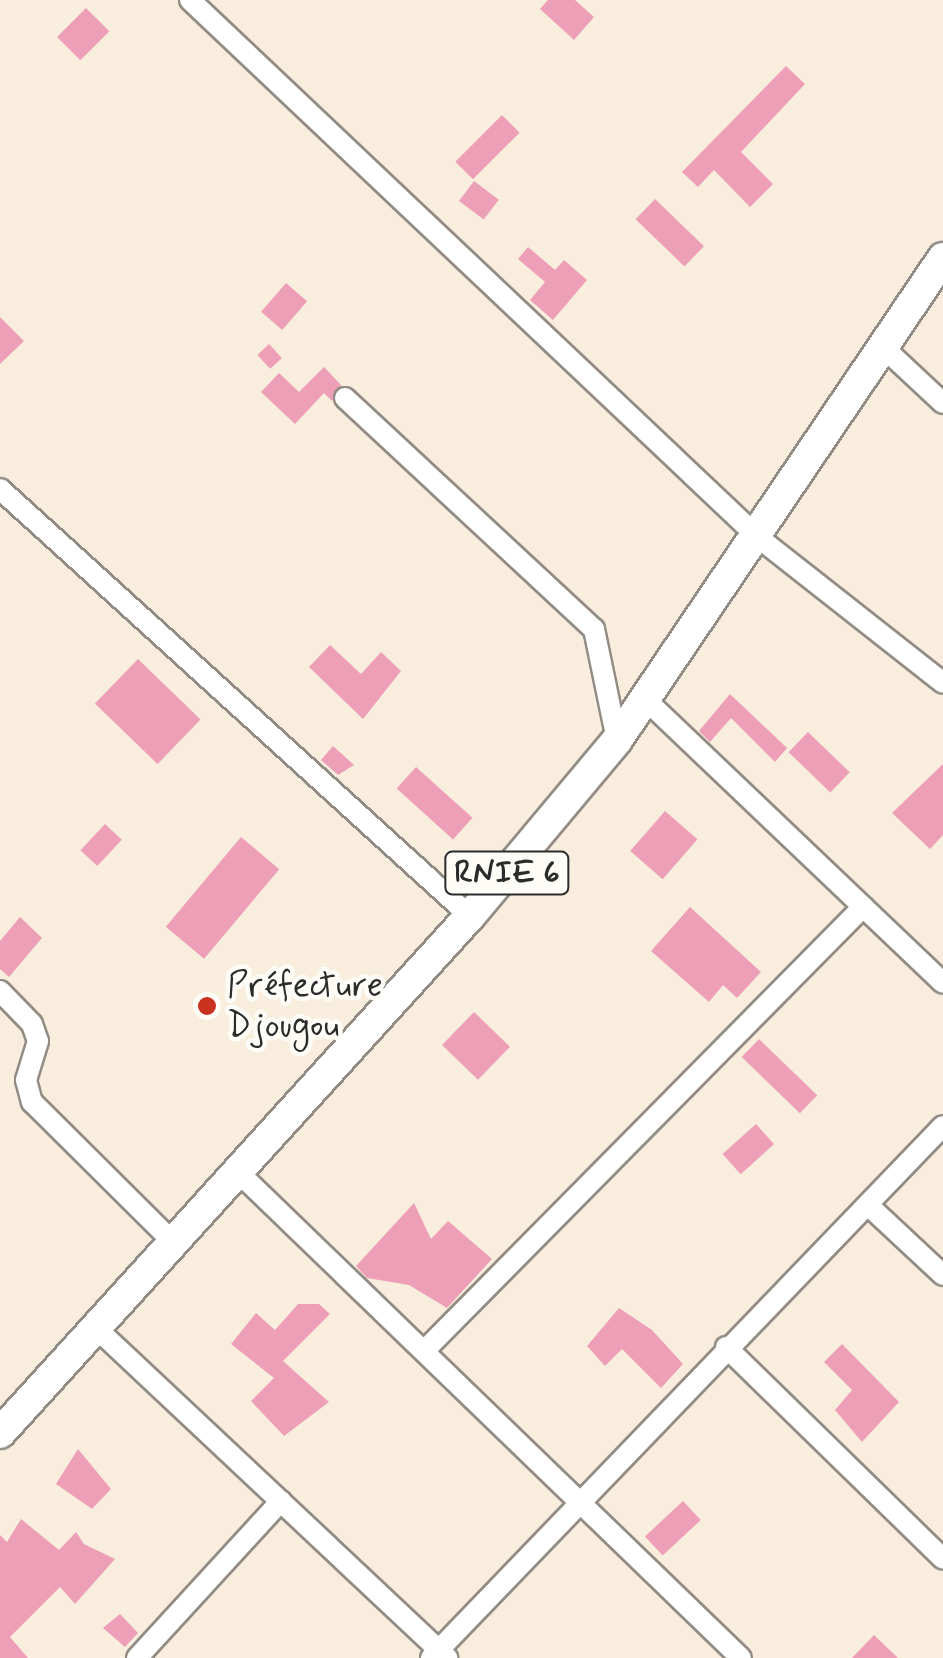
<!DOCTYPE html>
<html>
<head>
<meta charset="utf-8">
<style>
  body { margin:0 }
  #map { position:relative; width:943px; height:1658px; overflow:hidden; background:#f9eede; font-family:Mynerve,sans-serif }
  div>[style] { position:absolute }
  .building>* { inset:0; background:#ed9fb7; transform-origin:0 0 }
  .roads { filter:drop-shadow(2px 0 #928c84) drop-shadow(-2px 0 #928c84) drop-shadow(0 2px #928c84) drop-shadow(0 -2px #928c84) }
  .street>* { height:20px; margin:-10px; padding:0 10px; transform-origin:10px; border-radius:10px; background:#fff }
  .primary>* { height:30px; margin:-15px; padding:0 15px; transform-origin:15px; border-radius:15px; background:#fff }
  .dots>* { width:28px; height:28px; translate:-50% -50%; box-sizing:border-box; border:5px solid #fdfcf7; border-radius:50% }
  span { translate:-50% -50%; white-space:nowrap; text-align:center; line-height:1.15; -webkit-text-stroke:9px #fdfcf7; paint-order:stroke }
  .shield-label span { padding:2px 8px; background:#fdfcf7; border:2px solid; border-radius:8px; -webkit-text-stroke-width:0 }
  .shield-label { font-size:32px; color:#2b2b2b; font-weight:700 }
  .poi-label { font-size:35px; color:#2b2b2b }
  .left { translate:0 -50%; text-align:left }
</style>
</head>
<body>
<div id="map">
  <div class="building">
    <div style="clip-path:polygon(548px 0,575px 0,594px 17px,574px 40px,540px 9px)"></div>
    <div style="left:86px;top:8px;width:33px;height:41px;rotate:45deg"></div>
    <div style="clip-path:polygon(786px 66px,805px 84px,741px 152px,773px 184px,750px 207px,714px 170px,698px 187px,682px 172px)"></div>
    <div style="left:502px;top:115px;width:25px;height:66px;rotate:45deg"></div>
    <div style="left:474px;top:181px;width:31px;height:25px;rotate:37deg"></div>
    <div style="left:655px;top:199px;width:68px;height:28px;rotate:44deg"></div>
    <div style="clip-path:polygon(528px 247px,555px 270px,564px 260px,587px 280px,553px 320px,530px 300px,545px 282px,518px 259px)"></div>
    <div style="left:286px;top:283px;width:28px;height:38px;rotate:41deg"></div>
    <div style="clip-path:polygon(0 317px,24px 341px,0 364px)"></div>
    <div style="left:269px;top:344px;width:19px;height:16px;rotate:47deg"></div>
    <div style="clip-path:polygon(324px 367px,341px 385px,332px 401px,324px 393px,295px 424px,261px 392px,279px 373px,299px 392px)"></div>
    <div style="clip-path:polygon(330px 645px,361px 674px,381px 652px,401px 671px,363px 719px,309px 667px)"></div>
    <div style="left:138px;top:659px;width:87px;height:62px;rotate:44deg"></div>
    <div style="clip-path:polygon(730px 694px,787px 748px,775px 762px,731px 718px,710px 742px,699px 731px)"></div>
    <div style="left:808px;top:732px;width:58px;height:28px;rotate:44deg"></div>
    <div style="clip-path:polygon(333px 746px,354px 765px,338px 775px,321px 760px)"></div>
    <div style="clip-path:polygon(943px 764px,943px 835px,930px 849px,892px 813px)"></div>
    <div style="left:416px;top:767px;width:76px;height:29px;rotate:42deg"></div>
    <div style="left:665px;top:811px;width:43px;height:53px;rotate:41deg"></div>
    <div style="left:105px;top:824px;width:23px;height:36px;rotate:43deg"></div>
    <div style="left:241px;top:837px;width:50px;height:117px;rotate:40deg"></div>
    <div style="clip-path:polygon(690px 907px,761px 972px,737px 998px,723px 985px,709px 1002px,651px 951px)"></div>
    <div style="clip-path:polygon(20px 917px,42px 938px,9px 977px,0 969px,0 941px)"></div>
    <div style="left:474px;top:1012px;width:50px;height:46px;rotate:44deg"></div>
    <div style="left:759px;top:1039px;width:81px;height:25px;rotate:44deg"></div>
    <div style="left:756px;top:1124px;width:27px;height:45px;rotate:48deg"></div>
    <div style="clip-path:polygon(414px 1203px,431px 1239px,448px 1221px,492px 1259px,447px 1308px,409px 1285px,367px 1278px,356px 1266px)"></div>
    <div style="clip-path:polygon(298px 1304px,319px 1304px,330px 1314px,283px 1361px,329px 1402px,284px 1436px,251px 1401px,274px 1378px,231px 1344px,256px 1313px,275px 1330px)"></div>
    <div style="clip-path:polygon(619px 1308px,652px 1330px,683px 1364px,661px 1388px,622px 1349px,605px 1366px,587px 1346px)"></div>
    <div style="clip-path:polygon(842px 1344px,899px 1402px,862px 1442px,835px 1410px,852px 1390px,824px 1362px)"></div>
    <div style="clip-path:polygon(78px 1449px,111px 1489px,92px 1509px,56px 1484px)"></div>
    <div style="left:683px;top:1501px;width:26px;height:52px;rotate:47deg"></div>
    <div style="clip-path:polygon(21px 1519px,59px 1550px,76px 1532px,84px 1544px,115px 1559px,75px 1604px,60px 1587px,10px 1637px,28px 1658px,0 1658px,0 1535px,7px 1542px)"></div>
    <div style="clip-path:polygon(120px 1614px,138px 1633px,125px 1647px,103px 1628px)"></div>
    <div style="clip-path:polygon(874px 1635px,898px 1658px,852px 1658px)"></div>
  </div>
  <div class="roads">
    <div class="street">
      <div style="left:190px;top:0;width:783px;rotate:43.4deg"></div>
      <div style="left:759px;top:538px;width:234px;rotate:38.2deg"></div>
      <div style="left:885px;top:349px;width:79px;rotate:43deg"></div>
      <div style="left:345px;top:398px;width:340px;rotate:42.9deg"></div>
      <div style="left:594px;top:629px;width:113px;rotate:78.3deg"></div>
      <div style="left:0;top:489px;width:635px;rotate:42.26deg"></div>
      <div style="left:648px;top:702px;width:407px;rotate:43.6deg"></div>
      <div style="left:0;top:991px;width:46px;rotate:45.9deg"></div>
      <div style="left:32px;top:1024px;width:18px;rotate:71deg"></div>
      <div style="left:38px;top:1041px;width:41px;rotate:107.1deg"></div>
      <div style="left:26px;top:1080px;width:23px;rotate:75deg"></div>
      <div style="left:32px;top:1102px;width:200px;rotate:44.8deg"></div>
      <div style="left:238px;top:1172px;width:699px;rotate:44.02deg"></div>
      <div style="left:869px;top:1206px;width:101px;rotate:43deg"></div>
      <div style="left:96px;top:1328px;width:482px;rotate:43.2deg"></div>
      <div style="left:726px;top:1347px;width:303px;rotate:44.3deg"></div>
      <div style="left:426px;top:1349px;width:622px;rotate:-45.33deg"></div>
      <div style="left:137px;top:1658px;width:213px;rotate:-47.5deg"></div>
      <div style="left:431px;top:1658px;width:738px;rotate:-46.1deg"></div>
    </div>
    <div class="primary">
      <div style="left:0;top:1433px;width:699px;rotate:-47.73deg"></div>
      <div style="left:470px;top:916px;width:229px;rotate:-50.1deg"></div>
      <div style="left:617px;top:740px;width:582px;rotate:-55.93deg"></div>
    </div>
  </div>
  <div class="dots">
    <div style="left:207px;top:1006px;background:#c8321e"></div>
  </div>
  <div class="shield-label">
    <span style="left:507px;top:873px">RNIE 6</span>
  </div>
  <div class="poi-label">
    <span class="left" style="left:227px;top:1006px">Préfecture<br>Djougou</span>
  </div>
</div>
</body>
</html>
